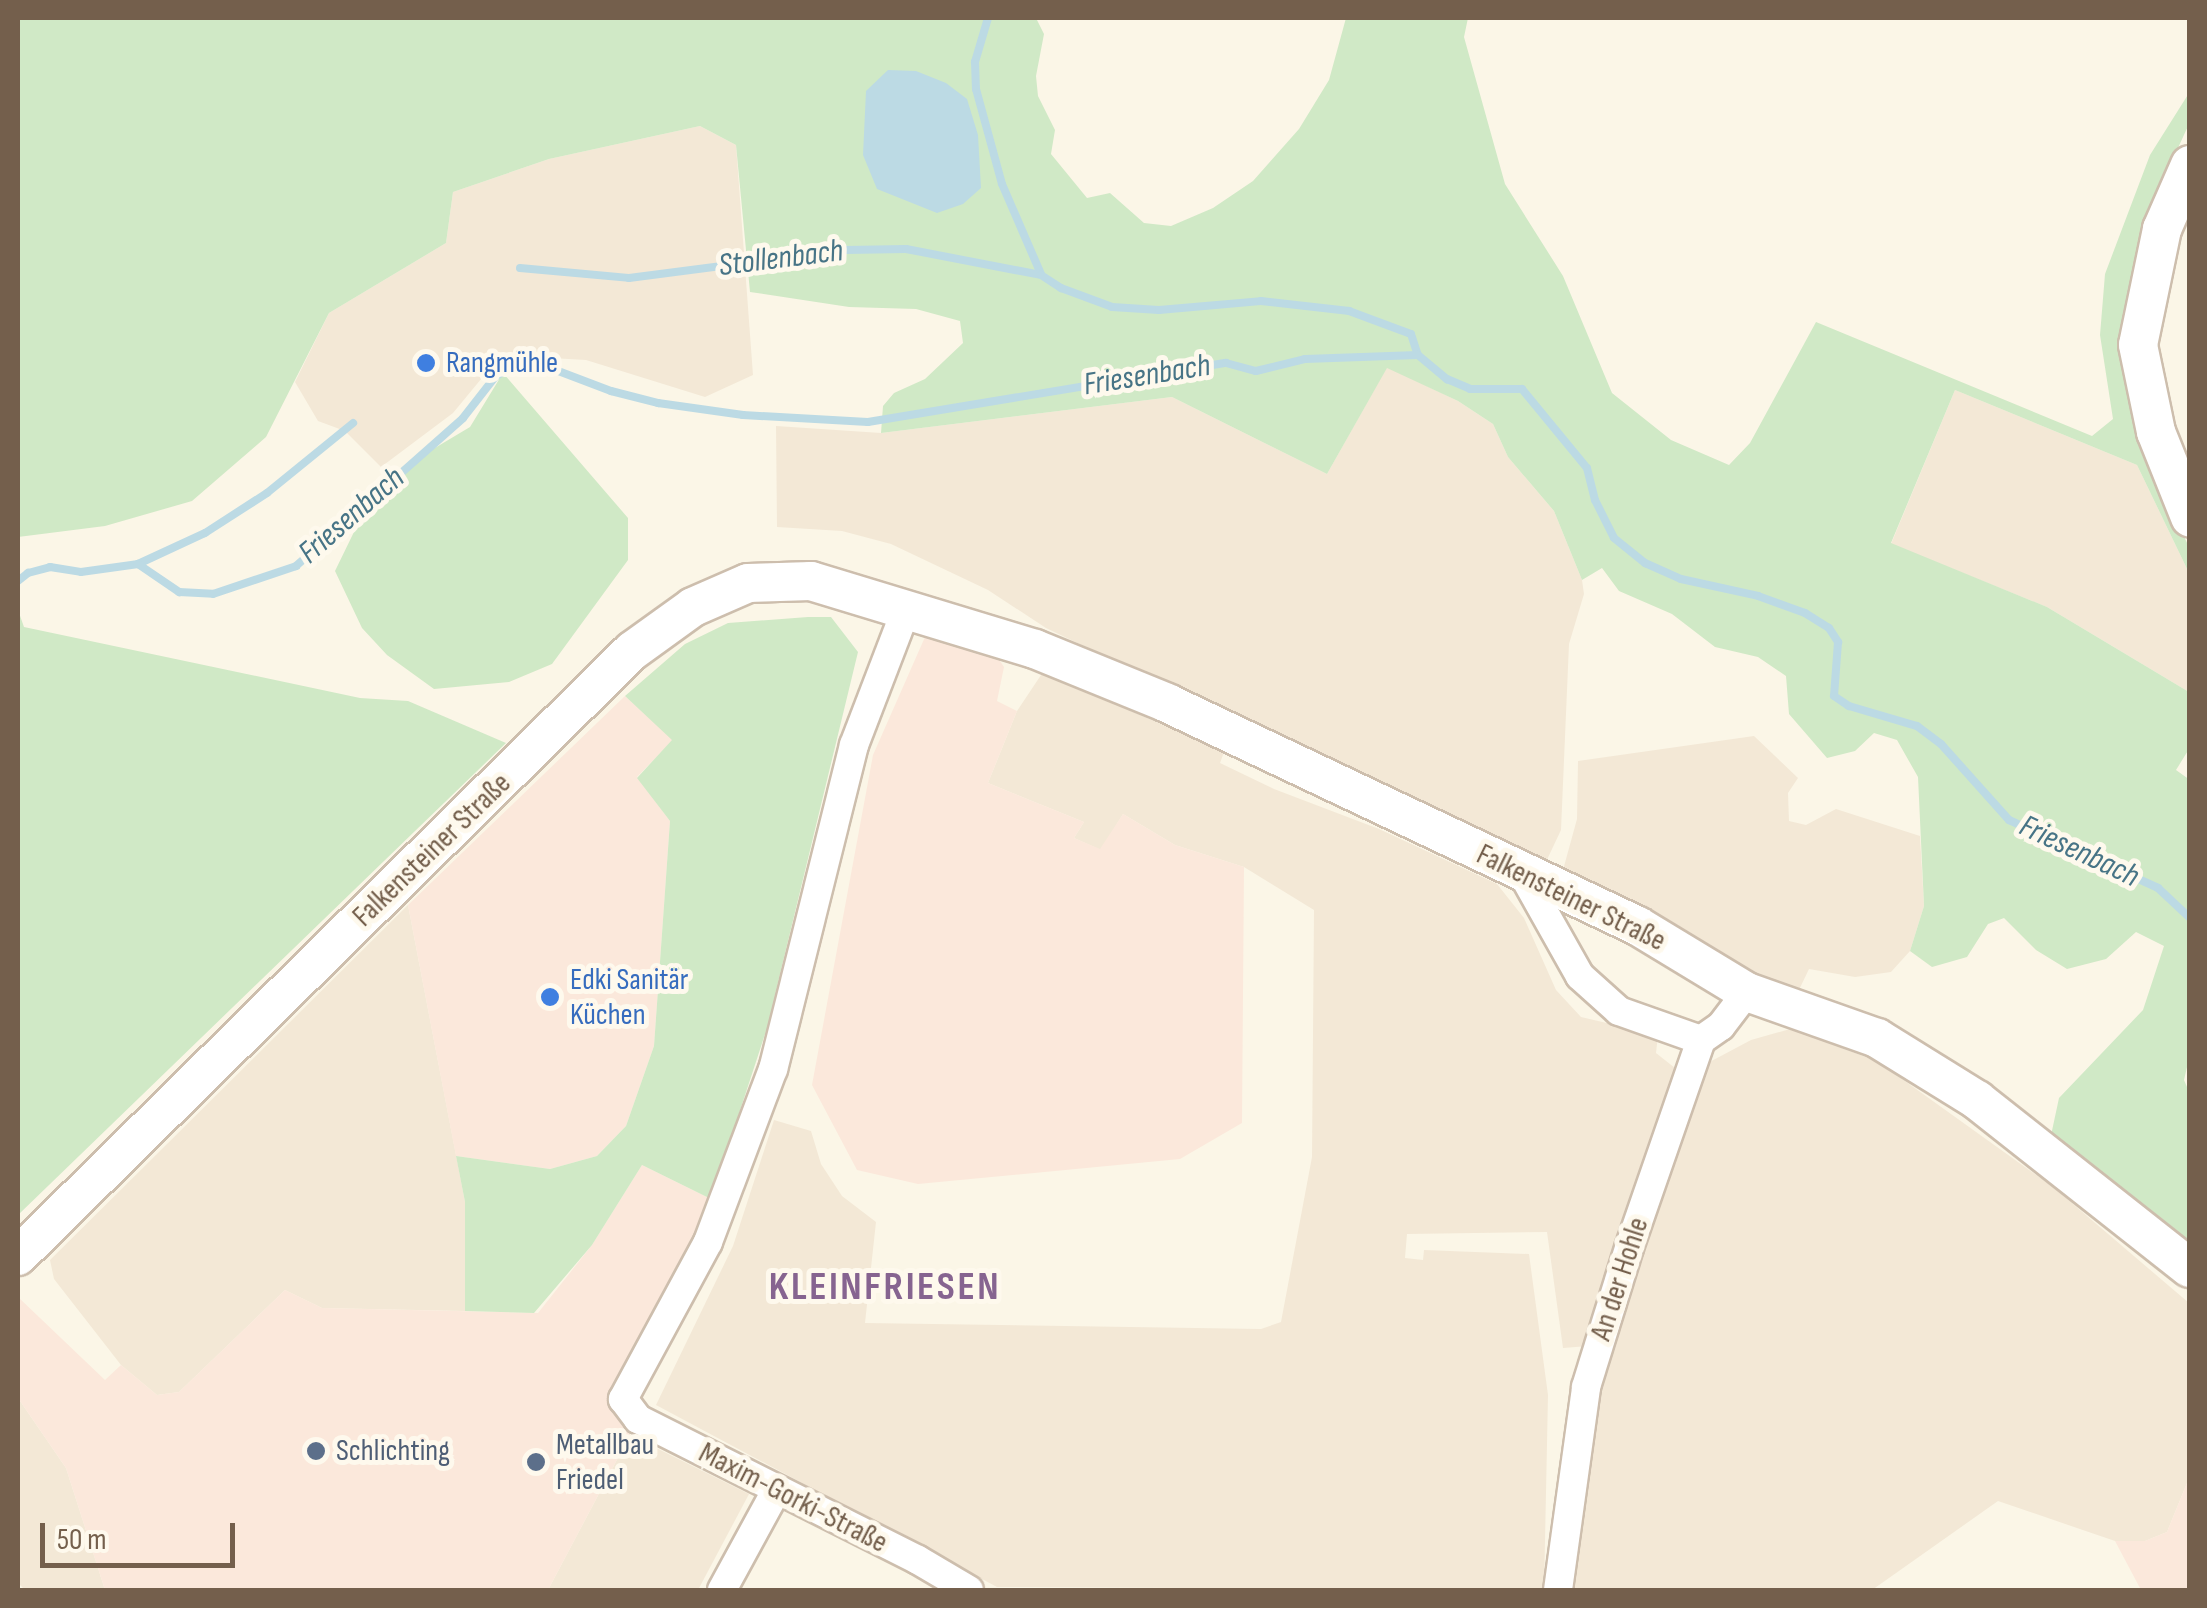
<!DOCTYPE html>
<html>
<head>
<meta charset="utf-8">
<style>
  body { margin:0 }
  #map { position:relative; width:2207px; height:1608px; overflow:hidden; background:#fbf6e7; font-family:"Sofia Sans Condensed",sans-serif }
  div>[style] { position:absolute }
  .residential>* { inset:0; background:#f3e8d6 }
  .commercial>* { inset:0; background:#fbe8db }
  .green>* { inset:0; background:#d0e9c6 }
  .water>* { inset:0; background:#bcdae4 }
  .stream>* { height:8px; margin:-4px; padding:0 4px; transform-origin:4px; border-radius:4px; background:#bcdae4 }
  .roads { filter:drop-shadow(2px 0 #cdbead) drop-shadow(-2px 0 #cdbead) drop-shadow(0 2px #cdbead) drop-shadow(0 -2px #cdbead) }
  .street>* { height:28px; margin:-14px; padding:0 14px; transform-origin:14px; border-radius:14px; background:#fff }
  .secondary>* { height:38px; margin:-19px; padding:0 19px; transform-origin:19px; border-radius:19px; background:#fff }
  .dots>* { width:28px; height:28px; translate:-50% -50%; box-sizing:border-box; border:5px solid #fef9ed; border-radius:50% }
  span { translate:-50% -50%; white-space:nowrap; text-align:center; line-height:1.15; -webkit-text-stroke:10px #fef9ed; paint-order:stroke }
  .shop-label { font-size:30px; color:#366cbe }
  .left { translate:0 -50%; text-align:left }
  .street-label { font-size:30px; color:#745f4c }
  .service-label { font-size:30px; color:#4e5e75 }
  .water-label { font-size:32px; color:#477486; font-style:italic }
  .district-label { font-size:40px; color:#866490; font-weight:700; letter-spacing:2.5px }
  .frame { position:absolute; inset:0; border:20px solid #745f4c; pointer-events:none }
  .scale { position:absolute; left:40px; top:1523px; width:195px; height:45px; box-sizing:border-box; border:5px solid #745f4c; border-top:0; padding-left:12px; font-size:30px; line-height:35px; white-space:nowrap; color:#745f4c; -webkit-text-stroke:8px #fef9ed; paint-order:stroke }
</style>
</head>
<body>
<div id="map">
  <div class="residential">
    <div style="clip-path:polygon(700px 126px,736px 145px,753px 375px,705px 397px,586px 360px,516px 356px,491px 367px,453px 413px,381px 467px,345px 431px,318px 421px,295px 382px,329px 313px,446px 243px,453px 192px,549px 159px)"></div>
    <div style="clip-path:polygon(1387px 367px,1458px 401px,1493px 424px,1508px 457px,1554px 511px,1582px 580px,1584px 594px,1569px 644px,1561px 830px,1544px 866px,1046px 628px,988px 590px,891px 544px,842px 531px,777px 527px,776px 426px,881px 433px,1172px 397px,1327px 474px)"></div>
    <div style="clip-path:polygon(1955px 390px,2137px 465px,2189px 573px,2189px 692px,2047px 607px,1891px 544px)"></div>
    <div style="clip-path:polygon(1043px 672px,1224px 752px,1220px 763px,1274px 789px,1379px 829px,1497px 884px,1524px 918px,1556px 990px,1581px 1017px,1658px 1035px,1656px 1053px,1680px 1072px,1588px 1346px,1563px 1348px,1547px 1232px,1407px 1234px,1405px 1258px,1423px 1260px,1424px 1250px,1529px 1254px,1548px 1395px,1544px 1590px,997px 1587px,656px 1405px,733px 1246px,774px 1120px,811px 1131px,821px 1164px,842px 1196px,876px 1222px,865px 1323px,1261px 1329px,1281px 1322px,1312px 1157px,1314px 910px,1244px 867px,1175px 845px,1123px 814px,1101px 850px,1074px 838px,1084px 822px,988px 783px,1017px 711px)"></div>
    <div style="clip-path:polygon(1754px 736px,1798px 778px,1788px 793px,1789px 821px,1806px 825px,1836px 809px,1920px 836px,1924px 906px,1910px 951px,1891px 972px,1855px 977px,1809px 969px,1797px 994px,1764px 985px,1563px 870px,1577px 819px,1578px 761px)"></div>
    <div style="clip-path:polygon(408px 905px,465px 1202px,465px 1311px,322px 1308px,285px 1290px,179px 1392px,157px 1395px,121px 1365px,54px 1279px,50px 1260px)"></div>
    <div style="clip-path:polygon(1790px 1029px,1877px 1061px,2053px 1187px,2189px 1303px,2189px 1478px,2167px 1532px,2145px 1541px,2115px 1541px,1998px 1501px,1872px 1590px,1567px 1590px,1573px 1513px,1609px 1346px,1704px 1065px,1751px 1040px)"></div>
    <div style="clip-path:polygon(18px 1398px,66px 1468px,105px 1590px,25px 1590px,18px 1583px)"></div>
    <div style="clip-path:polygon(630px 1435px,749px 1494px,698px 1590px,548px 1590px)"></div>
  </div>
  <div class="commercial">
    <div style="clip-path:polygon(925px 637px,996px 655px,1004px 667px,997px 701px,1017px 711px,988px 783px,1084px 822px,1074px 838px,1100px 849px,1123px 814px,1175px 845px,1244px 867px,1242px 1123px,1180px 1159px,918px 1184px,857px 1170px,812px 1085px,873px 755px)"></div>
    <div style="clip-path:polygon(625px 696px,673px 740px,637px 777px,670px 821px,654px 1046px,626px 1126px,597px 1156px,550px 1169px,456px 1156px,408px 905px)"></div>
    <div style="clip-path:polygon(642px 1165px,711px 1199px,698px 1239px,612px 1403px,630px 1435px,548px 1590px,105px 1590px,66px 1468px,18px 1398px,18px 1297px,105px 1380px,121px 1365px,157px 1395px,179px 1392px,285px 1290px,322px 1308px,538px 1313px,592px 1245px)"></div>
    <div style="clip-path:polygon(2189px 1478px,2189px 1590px,2141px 1590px,2115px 1541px,2145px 1541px,2167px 1532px)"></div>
  </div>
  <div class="green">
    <div style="clip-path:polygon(18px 18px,1036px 18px,1044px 34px,1036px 76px,1038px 96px,1055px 130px,1051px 154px,1087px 198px,1110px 193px,1144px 223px,1171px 226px,1213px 208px,1253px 181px,1299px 129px,1329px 80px,1346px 18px,1468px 18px,1464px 37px,1505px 184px,1563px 276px,1612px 393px,1671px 440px,1729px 465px,1750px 443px,1816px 322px,2092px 436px,2113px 419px,2100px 335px,2105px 274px,2150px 155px,2189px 93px,2189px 124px,2142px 226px,2127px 305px,2126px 380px,2143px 451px,2189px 547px,2189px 573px,2137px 465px,1955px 390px,1891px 543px,2047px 607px,2189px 692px,2189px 749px,2176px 770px,2190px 780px,2190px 1054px,2184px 1080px,2190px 1094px,2189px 1241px,2176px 1246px,2050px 1140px,2059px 1098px,2143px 1010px,2164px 946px,2136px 932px,2106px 959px,2067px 969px,2036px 950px,2004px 918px,1988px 924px,1967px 957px,1932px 967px,1910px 951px,1924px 906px,1918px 777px,1897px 740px,1874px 733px,1855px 751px,1827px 758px,1789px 714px,1786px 676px,1758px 657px,1715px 647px,1672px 614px,1619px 591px,1602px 568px,1582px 580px,1554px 511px,1508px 457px,1493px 424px,1458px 401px,1387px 368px,1327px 474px,1172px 397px,881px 433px,883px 406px,894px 393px,925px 379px,963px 343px,960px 321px,916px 309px,849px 307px,750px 292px,736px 145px,700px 126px,549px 159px,453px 192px,446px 243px,329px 313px,266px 437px,192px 501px,105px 526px,18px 537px)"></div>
    <div style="clip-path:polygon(503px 373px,628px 518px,628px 560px,552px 664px,509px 682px,434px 689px,387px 655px,362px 628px,335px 571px,371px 497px,413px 461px,470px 427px)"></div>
    <div style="clip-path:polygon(18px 610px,24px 627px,360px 698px,408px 701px,506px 743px,18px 1215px)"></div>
    <div style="clip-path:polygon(808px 617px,831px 617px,858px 652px,767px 1028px,711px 1199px,642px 1165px,592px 1245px,534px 1313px,465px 1311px,465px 1202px,456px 1156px,550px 1169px,597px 1156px,626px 1126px,654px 1046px,670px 821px,637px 778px,672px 740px,625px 696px,685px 644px,728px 623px)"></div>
  </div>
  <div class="water">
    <div style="clip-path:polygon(888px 70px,916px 71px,946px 83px,967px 99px,978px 135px,981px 188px,963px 204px,937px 213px,877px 189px,863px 155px,866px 91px)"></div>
  </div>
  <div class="stream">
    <div style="left:988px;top:18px;width:46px;rotate:106.5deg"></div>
    <div style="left:975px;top:62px;width:27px;rotate:88deg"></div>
    <div style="left:976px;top:89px;width:98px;rotate:74.7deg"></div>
    <div style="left:1002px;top:184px;width:98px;rotate:66.6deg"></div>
    <div style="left:520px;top:268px;width:109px;rotate:5.2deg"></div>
    <div style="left:629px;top:278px;width:219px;rotate:-7.4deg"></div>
    <div style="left:846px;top:250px;width:60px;rotate:-1deg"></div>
    <div style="left:906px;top:249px;width:137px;rotate:10.9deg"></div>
    <div style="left:1041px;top:275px;width:24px;rotate:33deg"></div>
    <div style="left:1061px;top:288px;width:54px;rotate:20.4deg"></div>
    <div style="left:1112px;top:307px;width:47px;rotate:3.7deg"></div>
    <div style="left:1159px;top:310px;width:102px;rotate:-5deg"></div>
    <div style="left:1261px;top:301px;width:89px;rotate:6.5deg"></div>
    <div style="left:1349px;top:311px;width:66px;rotate:20.4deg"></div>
    <div style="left:1411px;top:334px;width:22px;rotate:72deg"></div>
    <div style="left:138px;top:564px;width:74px;rotate:-24.8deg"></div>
    <div style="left:205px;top:533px;width:74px;rotate:-32.8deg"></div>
    <div style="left:267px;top:493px;width:111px;rotate:-39.1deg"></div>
    <div style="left:18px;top:581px;width:13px;rotate:-39deg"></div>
    <div style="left:28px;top:573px;width:23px;rotate:-15deg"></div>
    <div style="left:50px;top:567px;width:31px;rotate:9deg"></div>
    <div style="left:81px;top:572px;width:58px;rotate:-8deg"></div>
    <div style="left:138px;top:564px;width:50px;rotate:34.3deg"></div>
    <div style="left:179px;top:592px;width:34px;rotate:3deg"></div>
    <div style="left:213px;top:594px;width:88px;rotate:-18.6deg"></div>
    <div style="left:296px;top:566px;width:223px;rotate:-41.5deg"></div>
    <div style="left:463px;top:418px;width:52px;rotate:-52deg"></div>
    <div style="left:495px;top:377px;width:35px;rotate:-33deg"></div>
    <div style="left:524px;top:358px;width:93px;rotate:20.8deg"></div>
    <div style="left:611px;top:391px;width:49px;rotate:14.3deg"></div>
    <div style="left:658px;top:403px;width:86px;rotate:8deg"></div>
    <div style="left:743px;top:415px;width:125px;rotate:3.2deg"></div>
    <div style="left:868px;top:422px;width:363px;rotate:-9.4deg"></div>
    <div style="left:1226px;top:363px;width:31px;rotate:15deg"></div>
    <div style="left:1256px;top:371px;width:50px;rotate:-13.8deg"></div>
    <div style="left:1305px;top:359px;width:113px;rotate:-2deg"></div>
    <div style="left:1418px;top:355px;width:38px;rotate:40deg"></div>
    <div style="left:1447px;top:379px;width:25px;rotate:23deg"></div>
    <div style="left:1470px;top:389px;width:52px"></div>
    <div style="left:1522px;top:389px;width:102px;rotate:50.6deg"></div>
    <div style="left:1587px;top:468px;width:33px;rotate:76deg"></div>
    <div style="left:1595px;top:500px;width:42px;rotate:63.4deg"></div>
    <div style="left:1614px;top:538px;width:40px;rotate:39deg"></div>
    <div style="left:1645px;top:563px;width:39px;rotate:24deg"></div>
    <div style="left:1681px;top:579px;width:79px;rotate:12.4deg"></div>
    <div style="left:1758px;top:596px;width:50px;rotate:19.9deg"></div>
    <div style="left:1805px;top:613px;width:28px;rotate:32deg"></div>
    <div style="left:1829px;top:628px;width:17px;rotate:57deg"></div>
    <div style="left:1838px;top:642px;width:54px;rotate:94.2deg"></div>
    <div style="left:1834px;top:696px;width:18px;rotate:34deg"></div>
    <div style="left:1849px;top:706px;width:71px;rotate:16.4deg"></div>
    <div style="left:1917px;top:726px;width:30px;rotate:37deg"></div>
    <div style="left:1941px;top:744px;width:102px;rotate:48.2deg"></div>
    <div style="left:2009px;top:820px;width:164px;rotate:24.5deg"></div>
    <div style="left:2158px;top:888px;width:44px;rotate:43.2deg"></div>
  </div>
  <div class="roads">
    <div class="street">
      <div style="left:907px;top:607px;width:148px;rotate:111deg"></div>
      <div style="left:854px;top:745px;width:334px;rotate:104deg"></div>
      <div style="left:773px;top:1069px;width:185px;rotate:110.6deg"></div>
      <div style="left:708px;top:1242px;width:179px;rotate:118.4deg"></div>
      <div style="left:623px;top:1399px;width:25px;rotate:53deg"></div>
      <div style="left:638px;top:1419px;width:313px;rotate:26.7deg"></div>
      <div style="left:918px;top:1560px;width:59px;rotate:30.5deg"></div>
      <div style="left:1522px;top:873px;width:118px;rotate:60.6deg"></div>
      <div style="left:1580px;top:976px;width:52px;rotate:41.9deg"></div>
      <div style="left:1619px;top:1011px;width:87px;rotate:19.5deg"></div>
      <div style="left:722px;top:1590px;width:113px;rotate:-61.4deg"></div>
      <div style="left:1558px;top:1590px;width:205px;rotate:-82.1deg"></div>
      <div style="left:1586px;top:1387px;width:145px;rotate:-72.8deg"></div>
      <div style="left:1629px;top:1248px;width:220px;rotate:-70.9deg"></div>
      <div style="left:1701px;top:1040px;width:24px;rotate:-35deg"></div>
      <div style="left:1721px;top:1026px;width:43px;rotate:-52.6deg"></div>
    </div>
    <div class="secondary">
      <div style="left:2190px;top:165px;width:70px;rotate:113.6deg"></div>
      <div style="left:2162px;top:229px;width:118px;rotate:101.7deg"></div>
      <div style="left:2138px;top:345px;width:89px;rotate:78.3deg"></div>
      <div style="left:2156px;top:432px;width:92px;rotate:68.2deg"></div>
      <div style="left:18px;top:1256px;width:862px;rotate:-44.58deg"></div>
      <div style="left:632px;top:651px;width:75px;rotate:-35.8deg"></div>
      <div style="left:693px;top:607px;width:60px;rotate:-23.6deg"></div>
      <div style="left:748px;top:583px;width:63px;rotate:-1.8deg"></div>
      <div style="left:811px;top:581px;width:234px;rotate:16.9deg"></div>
      <div style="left:1035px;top:649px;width:143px;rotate:22.2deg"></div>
      <div style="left:1167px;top:703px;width:521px;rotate:25.34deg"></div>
      <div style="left:1638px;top:926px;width:127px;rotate:31.2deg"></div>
      <div style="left:1747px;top:992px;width:138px;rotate:19.5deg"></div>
      <div style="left:1877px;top:1038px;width:118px;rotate:31.8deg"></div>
      <div style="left:1977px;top:1100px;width:271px;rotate:38.3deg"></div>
    </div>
  </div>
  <div class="dots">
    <div style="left:426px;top:363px;background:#3f7fe0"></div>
    <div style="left:550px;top:997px;background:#3f7fe0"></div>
    <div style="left:316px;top:1451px;background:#5c6f8a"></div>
    <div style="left:536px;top:1462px;background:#5c6f8a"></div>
  </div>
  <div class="shop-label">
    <span class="left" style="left:446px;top:363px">Rangmühle</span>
    <span class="left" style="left:570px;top:997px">Edki Sanitär<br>Küchen</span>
  </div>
  <div class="street-label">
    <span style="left:432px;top:850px;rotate:-44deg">Falkensteiner Straße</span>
    <span style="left:1571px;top:898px;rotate:26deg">Falkensteiner Straße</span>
    <span style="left:1620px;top:1279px;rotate:-72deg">An der Hohle</span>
    <span style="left:793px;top:1498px;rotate:27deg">Maxim-Gorki-Straße</span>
  </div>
  <div class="service-label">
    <span class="left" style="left:556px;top:1462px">Metallbau<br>Friedel</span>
    <span class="left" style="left:336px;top:1451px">Schlichting</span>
  </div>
  <div class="water-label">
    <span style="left:781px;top:259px;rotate:-7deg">Stollenbach</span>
    <span style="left:1147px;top:376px;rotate:-9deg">Friesenbach</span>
    <span style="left:352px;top:516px;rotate:-41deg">Friesenbach</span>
    <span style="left:2079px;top:852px;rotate:25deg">Friesenbach</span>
  </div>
  <div class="district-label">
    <span style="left:885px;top:1287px">KLEINFRIESEN</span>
  </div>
  <div class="frame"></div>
  <div class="scale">50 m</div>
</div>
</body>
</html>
